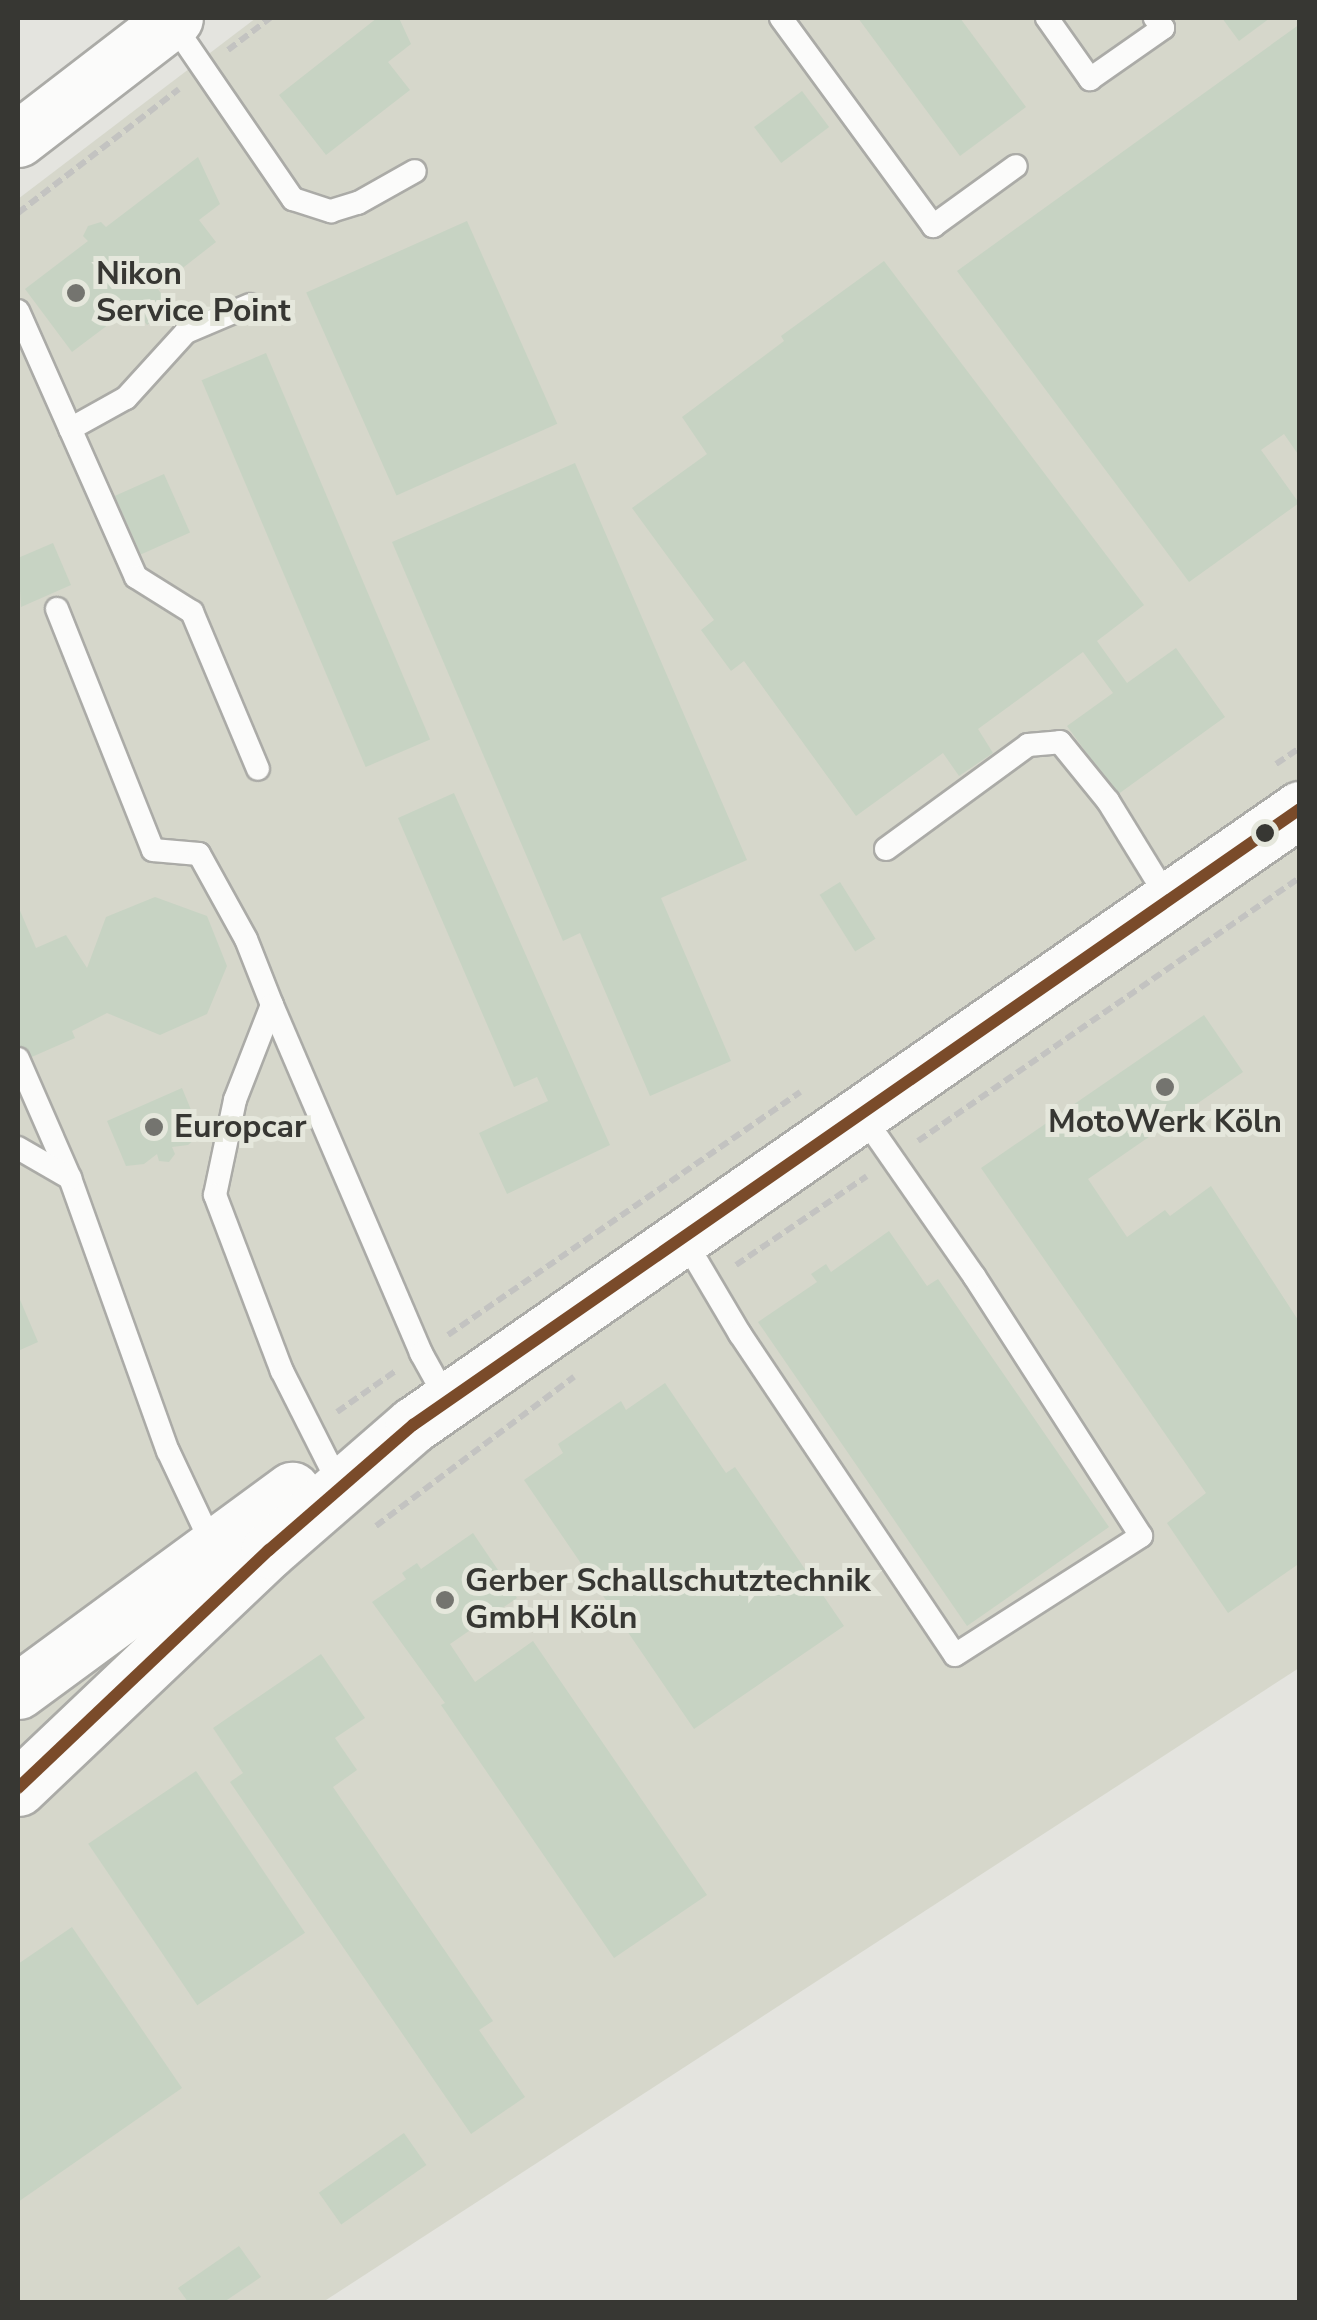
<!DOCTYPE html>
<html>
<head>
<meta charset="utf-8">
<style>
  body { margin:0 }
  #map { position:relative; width:1317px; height:2320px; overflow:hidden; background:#e4e4df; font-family:"Nunito Sans",sans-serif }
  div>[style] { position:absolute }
  .built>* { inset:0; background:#d6d7cb }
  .building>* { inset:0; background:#c7d3c3; transform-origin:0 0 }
  .path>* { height:6px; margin-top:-3px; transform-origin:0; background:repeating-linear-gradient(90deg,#c3c3c1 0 10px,transparent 0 15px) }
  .roads { filter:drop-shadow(2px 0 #ababa7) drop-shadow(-2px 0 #ababa7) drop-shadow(0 2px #ababa7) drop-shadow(0 -2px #ababa7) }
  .service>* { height:22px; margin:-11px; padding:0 11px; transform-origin:11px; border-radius:11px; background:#fbfbfa }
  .tertiary>* { height:55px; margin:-27.5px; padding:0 27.5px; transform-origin:27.5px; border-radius:27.5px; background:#fbfbfa }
  .bus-1>* { height:12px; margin:-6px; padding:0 6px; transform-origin:6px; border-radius:6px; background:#7a4b2a }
  .dots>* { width:28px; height:28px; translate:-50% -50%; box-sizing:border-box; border:5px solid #e5e7dc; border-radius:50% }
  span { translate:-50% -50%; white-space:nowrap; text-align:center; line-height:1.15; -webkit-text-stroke:10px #e5e7dc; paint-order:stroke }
  .poi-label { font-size:32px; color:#373733; font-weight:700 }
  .left { translate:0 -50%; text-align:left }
  .frame { position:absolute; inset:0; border:20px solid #373733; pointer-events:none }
</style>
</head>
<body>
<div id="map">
  <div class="built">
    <div style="clip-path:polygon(256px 18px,1299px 18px,1299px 1668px,323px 2302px,18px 2302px,18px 199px)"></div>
  </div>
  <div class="building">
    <div style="clip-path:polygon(377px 18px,399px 18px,411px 44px,388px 62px,410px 90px,326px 155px,279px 95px)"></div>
    <div style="clip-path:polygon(858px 18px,960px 18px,1026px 107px,960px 156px)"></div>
    <div style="clip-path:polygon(1222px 18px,1270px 18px,1239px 41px)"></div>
    <div style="clip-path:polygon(1300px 24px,1300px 457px,1284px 434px,1261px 450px,1299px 503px,1189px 582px,957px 271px)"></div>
    <div style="left:802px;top:91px;width:45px;height:60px;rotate:53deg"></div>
    <div style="clip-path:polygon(198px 157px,220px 204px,199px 220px,216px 242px,157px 288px,171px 306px,147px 325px,133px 306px,72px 352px,25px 289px,88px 241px,83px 236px,88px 226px,101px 222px,106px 227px)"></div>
    <div style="left:467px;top:221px;width:222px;height:176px;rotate:66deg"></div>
    <div style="clip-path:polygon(884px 261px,1144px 605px,1097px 641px,1127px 683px,1176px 648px,1225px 717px,1117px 795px,1067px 726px,1113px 693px,1083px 652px,978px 729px,993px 753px,959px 776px,943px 753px,856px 816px,744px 661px,731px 671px,701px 630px,714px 620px,632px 508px,707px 454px,682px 417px,784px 341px,781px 336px)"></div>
    <div style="left:266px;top:353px;width:420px;height:70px;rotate:67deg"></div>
    <div style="clip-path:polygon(575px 463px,747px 860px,661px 898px,731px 1061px,650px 1096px,580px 933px,563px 941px,392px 542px)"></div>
    <div style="left:164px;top:474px;width:64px;height:54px;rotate:66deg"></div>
    <div style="clip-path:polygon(53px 543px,71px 585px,21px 607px,18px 558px)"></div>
    <div style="clip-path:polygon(454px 793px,610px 1145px,507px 1194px,479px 1133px,548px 1101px,537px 1077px,514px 1087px,398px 818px)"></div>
    <div style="left:840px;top:882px;width:67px;height:24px;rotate:58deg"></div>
    <div style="clip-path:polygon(155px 897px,207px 916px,227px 966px,207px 1014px,160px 1035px,107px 1013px,72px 1031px,75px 1038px,18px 1063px,18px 906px,36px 948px,66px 935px,87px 968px,106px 917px)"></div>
    <div style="clip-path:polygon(1204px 1015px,1243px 1072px,1088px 1179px,1127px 1237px,1165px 1210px,1170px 1216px,1211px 1186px,1300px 1323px,1300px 1563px,1228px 1613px,1167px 1523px,1206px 1493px,981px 1168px)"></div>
    <div style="clip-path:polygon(182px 1088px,201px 1134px,188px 1145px,172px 1147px,175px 1154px,169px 1162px,159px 1161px,157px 1154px,144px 1164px,126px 1166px,107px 1121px)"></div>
    <div style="clip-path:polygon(889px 1231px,927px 1286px,938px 1279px,1109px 1527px,967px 1626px,758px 1322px,817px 1282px,811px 1274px,826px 1264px,831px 1272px)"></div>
    <div style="clip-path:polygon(18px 1295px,38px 1342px,20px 1350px,18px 1344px)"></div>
    <div style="clip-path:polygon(665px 1383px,726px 1473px,735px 1467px,844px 1626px,694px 1729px,524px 1480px,563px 1453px,558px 1444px,621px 1401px,626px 1410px)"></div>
    <div style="clip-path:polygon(473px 1533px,517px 1598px,450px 1644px,475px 1682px,533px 1641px,707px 1895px,614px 1958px,441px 1705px,445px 1703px,372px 1602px,406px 1579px,402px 1573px,417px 1563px,421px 1569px)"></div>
    <div style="clip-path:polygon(321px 1654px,365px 1718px,335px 1738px,357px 1770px,333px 1787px,493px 2021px,479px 2030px,525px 2097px,471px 2134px,230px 1782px,243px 1773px,213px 1728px)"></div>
    <div style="left:196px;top:1771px;width:195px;height:130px;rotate:56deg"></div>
    <div style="clip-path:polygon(72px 1927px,182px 2088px,18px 2202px,18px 1964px)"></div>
    <div style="left:404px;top:2133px;width:39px;height:104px;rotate:55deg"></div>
    <div style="clip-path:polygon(239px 2246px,261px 2277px,224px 2302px,188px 2302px,178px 2288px)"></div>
  </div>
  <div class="path">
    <div style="left:228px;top:50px;width:53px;rotate:-37.3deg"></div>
    <div style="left:18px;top:213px;width:203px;rotate:-37.6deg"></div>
    <div style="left:1276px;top:764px;width:29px;rotate:-34deg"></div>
    <div style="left:918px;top:1141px;width:464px;rotate:-34.6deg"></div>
    <div style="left:736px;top:1265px;width:158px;rotate:-34.2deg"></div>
    <div style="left:448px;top:1335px;width:428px;rotate:-34.6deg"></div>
    <div style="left:337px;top:1412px;width:73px;rotate:-35deg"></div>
    <div style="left:376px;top:1526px;width:248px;rotate:-37deg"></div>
  </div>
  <div class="roads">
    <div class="service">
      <div style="left:781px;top:18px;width:258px;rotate:53.8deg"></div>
      <div style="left:933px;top:226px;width:102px;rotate:-35.9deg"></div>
      <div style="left:1047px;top:18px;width:75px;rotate:54.8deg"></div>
      <div style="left:1090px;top:79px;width:89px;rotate:-34.9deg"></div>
      <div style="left:1163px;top:28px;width:13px;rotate:-129deg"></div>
      <div style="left:171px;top:21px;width:216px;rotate:55.6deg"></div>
      <div style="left:293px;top:199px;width:40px;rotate:18deg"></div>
      <div style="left:331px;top:211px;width:28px;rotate:-17deg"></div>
      <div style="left:358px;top:203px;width:65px;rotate:-29.3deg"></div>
      <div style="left:18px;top:311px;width:291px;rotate:66.1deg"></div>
      <div style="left:136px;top:577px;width:66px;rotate:32deg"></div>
      <div style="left:192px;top:612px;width:170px;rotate:67.2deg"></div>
      <div style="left:70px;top:429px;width:64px;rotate:-29deg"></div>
      <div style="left:126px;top:398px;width:89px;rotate:-47.7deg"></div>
      <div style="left:186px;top:332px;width:69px;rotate:-22.9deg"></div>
      <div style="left:57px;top:609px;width:259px;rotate:68.3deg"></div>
      <div style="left:153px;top:850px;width:46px;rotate:5deg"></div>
      <div style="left:199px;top:854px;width:97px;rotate:61.1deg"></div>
      <div style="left:246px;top:939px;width:71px;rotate:68.5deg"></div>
      <div style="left:272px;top:1005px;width:102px;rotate:111.3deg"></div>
      <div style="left:235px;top:1100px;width:97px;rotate:101.9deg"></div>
      <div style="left:215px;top:1195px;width:188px;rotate:69.2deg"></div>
      <div style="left:282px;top:1371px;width:106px;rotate:63.2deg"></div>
      <div style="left:886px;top:849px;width:176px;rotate:-36.2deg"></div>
      <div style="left:1028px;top:745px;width:32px;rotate:-5deg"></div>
      <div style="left:1060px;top:742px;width:76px;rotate:50.9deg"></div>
      <div style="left:1108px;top:801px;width:116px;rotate:58.4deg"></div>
      <div style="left:272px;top:1005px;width:379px;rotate:66.8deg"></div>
      <div style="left:421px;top:1353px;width:54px;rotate:61deg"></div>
      <div style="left:18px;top:1059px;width:130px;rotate:66.4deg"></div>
      <div style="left:70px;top:1178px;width:290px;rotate:70.3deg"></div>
      <div style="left:168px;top:1451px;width:105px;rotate:64.7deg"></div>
      <div style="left:18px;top:1148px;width:60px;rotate:30deg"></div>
      <div style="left:682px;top:1236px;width:114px;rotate:59.4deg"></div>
      <div style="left:740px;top:1334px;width:386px;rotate:56.2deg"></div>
      <div style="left:955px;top:1655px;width:221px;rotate:-32.6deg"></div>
      <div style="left:1141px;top:1536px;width:309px;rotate:-122.7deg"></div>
      <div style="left:974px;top:1276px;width:200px;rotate:-124.8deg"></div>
    </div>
    <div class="tertiary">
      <div style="left:18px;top:139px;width:198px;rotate:-37.6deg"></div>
      <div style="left:18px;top:1691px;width:340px;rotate:-36.3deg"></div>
      <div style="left:18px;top:1788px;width:346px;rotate:-43.5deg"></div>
      <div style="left:269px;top:1550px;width:191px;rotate:-41deg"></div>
      <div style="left:413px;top:1425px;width:1080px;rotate:-34.78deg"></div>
    </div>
  </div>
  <div class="bus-1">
    <div style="left:18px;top:1788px;width:346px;rotate:-43.5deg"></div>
    <div style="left:269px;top:1550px;width:191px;rotate:-41deg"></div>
    <div style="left:413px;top:1425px;width:1080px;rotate:-34.78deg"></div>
  </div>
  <div class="dots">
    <div style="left:76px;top:293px;background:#74746f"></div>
    <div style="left:1265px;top:833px;background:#373733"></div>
    <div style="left:1165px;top:1087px;background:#74746f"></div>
    <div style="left:154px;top:1127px;background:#74746f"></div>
    <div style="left:445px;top:1600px;background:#74746f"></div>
  </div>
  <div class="poi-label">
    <span class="left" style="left:96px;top:293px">Nikon<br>Service Point</span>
    <span style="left:1165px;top:1122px">MotoWerk Köln</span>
    <span class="left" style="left:174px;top:1127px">Europcar</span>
    <span class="left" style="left:465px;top:1600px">Gerber Schallschutztechnik<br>GmbH Köln</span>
  </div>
  <div class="frame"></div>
</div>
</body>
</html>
